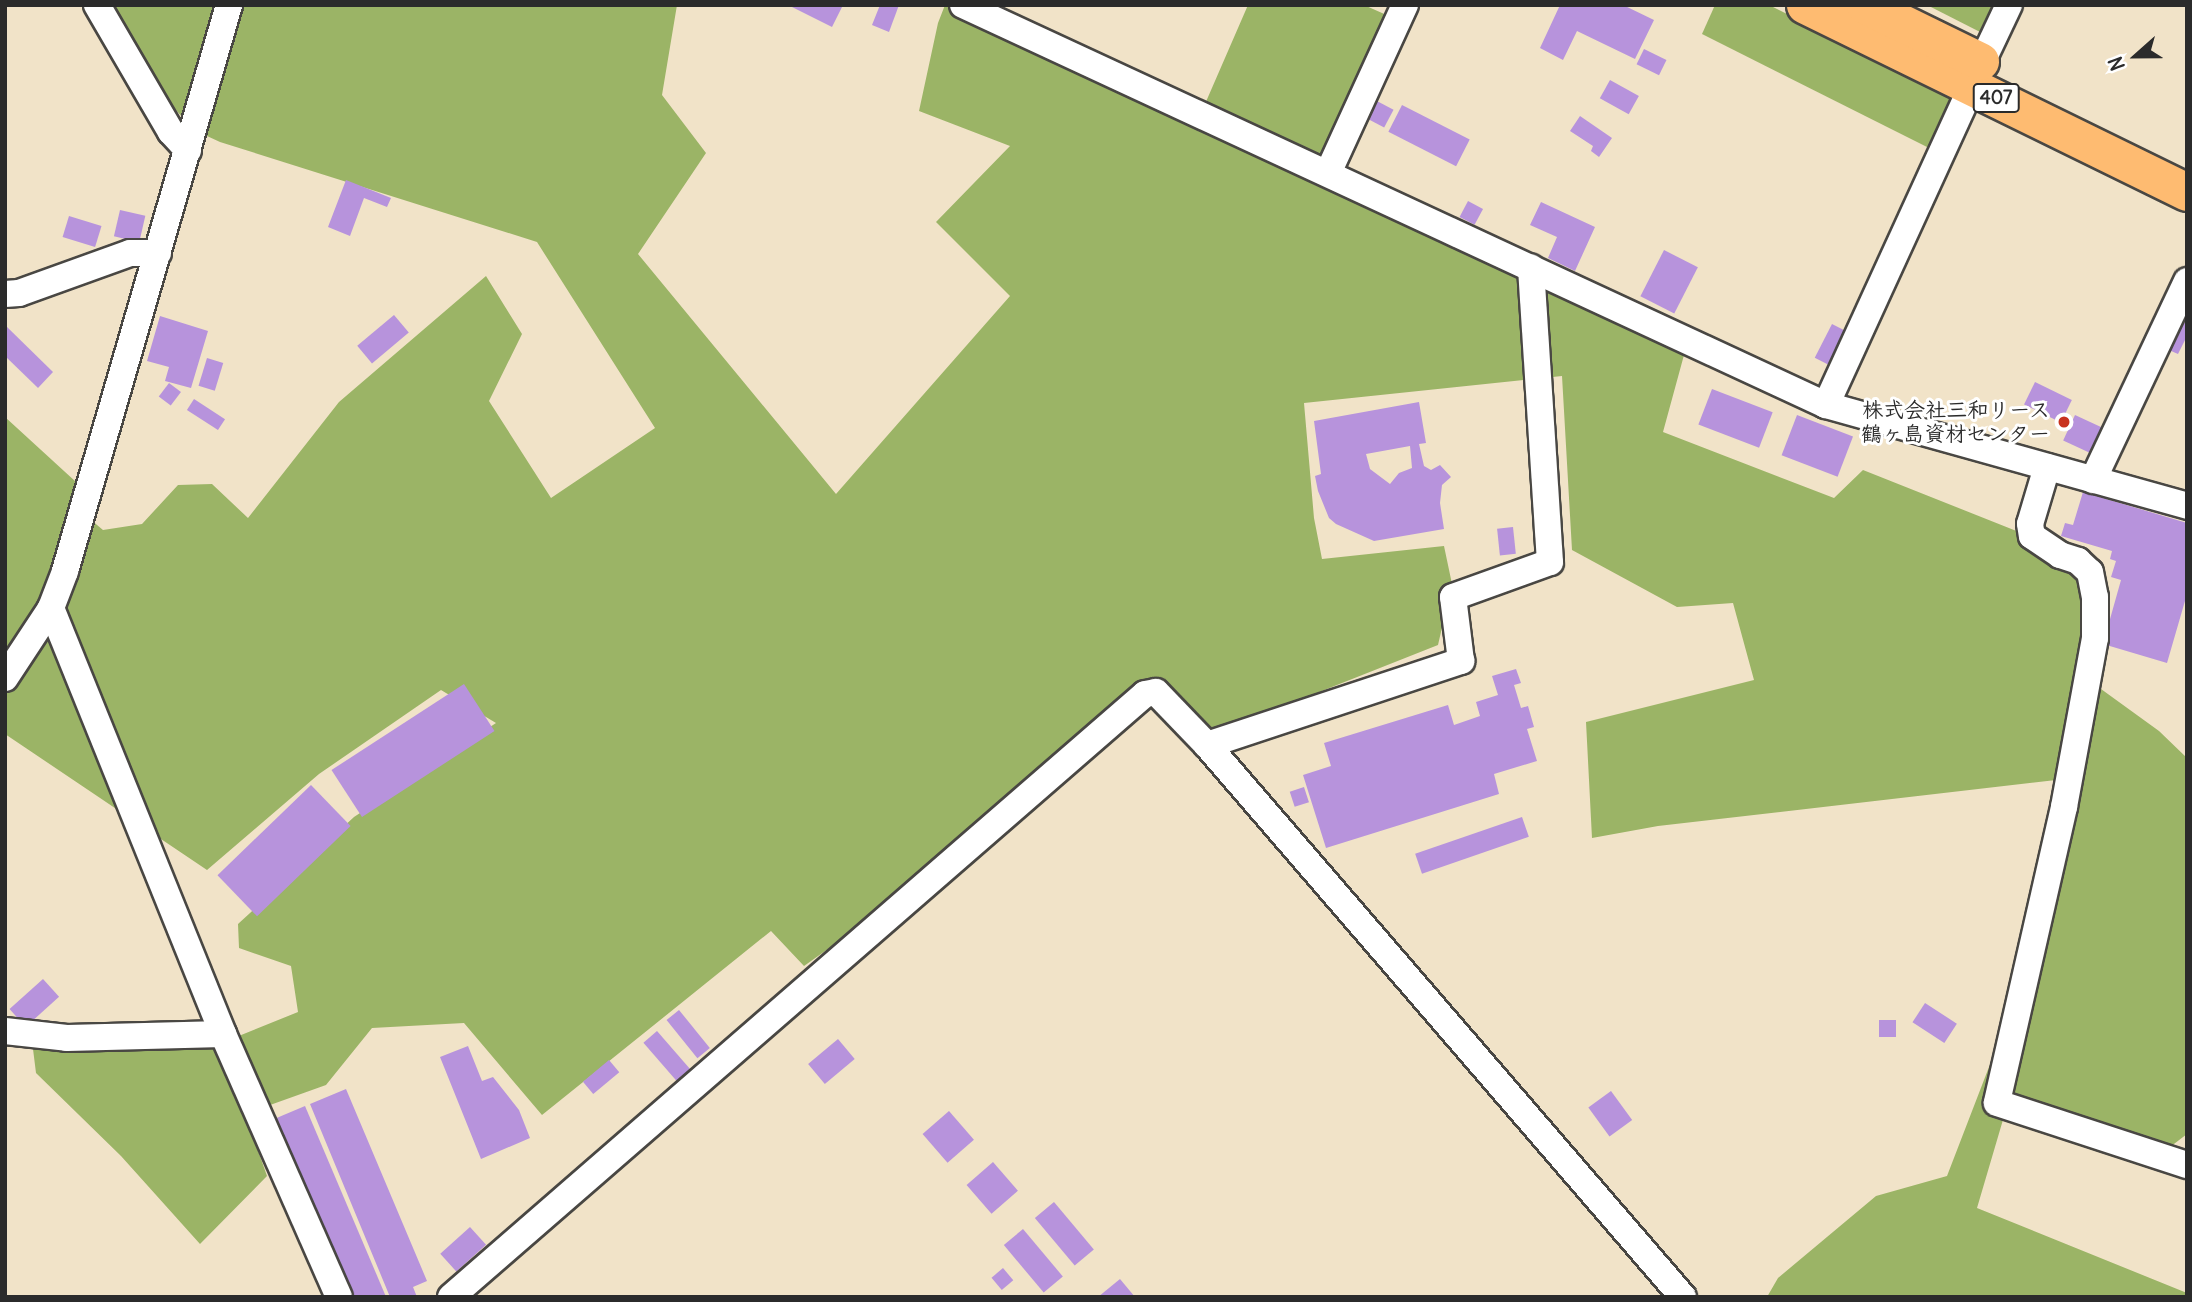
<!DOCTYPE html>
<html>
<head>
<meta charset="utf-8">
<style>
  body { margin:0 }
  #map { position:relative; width:2192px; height:1302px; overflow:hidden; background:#f1e3c8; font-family:Delius,"Klee One",sans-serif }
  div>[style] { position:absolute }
  .forest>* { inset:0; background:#9bb466 }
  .building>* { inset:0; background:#b793dc; transform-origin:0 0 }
  .roads { filter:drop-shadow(2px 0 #494743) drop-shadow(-2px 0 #494743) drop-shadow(0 2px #494743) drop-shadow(0 -2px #494743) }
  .minor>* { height:26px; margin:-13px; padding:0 13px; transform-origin:13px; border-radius:13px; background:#fff }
  .highway>* { height:37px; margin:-18.5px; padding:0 18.5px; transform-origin:18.5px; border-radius:18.5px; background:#febb71 }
  .dots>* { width:19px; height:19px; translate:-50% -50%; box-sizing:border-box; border:4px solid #fff; border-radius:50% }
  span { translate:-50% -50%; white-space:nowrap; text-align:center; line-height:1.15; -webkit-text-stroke:6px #fff; paint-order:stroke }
  .shield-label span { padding:2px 5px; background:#fff; border:2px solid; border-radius:5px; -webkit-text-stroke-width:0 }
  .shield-label { font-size:19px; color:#2b2b2b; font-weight:700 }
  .poi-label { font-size:21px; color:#2b2b2b; font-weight:700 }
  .right { translate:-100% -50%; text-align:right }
  .frame { position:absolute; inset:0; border:7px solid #2b2b2b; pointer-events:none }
  .north { position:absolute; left:2101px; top:21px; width:70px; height:70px; -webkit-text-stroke:5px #fff; paint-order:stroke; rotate:249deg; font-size:19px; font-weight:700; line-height:28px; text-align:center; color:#2b2b2b }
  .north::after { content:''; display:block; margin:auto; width:24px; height:32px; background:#2b2b2b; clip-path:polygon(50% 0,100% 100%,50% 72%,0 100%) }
</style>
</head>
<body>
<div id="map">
  <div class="forest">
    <div style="clip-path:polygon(112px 5px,677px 5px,662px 95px,706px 153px,638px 254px,836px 494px,1010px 296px,936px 222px,1010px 146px,919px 111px,938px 23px,945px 5px,958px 5px,956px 13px,1195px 127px,1248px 5px,1364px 5px,1391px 17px,1313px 184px,1575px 302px,1684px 355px,1663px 432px,1834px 498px,1863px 470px,2024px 534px,2082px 579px,2083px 637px,2101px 689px,2159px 731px,2187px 758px,2187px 1134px,2170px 1147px,2005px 1113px,1977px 1208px,2187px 1293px,2187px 1297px,1767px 1297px,1778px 1278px,1876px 1196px,1947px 1176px,1999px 1041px,2013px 993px,2056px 780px,1658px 826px,1592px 838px,1586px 722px,1754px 680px,1733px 603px,1677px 607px,1572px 550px,1562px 376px,1304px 403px,1314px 518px,1322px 559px,1444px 546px,1452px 584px,1438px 645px,1208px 736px,1155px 682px,894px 902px,804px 966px,771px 931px,542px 1115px,464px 1023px,372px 1028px,326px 1085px,245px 1114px,267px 1176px,200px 1244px,121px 1156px,36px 1073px,33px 1049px,209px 1048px,298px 1012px,291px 966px,239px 948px,238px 924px,354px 817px,496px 723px,441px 690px,319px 774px,207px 870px,5px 734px,5px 417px,76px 482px,72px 504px,103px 530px,142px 524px,178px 485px,212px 484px,248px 518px,339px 402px,486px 276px,522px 334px,489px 401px,551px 498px,655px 428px,537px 242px,220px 142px,194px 130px,163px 96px)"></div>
    <div style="clip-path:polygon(1715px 5px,1769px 5px,1955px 98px,1933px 150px,1702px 34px)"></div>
    <div style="clip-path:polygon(1927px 5px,1995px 5px,1982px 33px)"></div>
  </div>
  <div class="building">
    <div style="clip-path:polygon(788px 5px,843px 5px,832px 27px)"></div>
    <div style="clip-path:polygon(880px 5px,899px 5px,889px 32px,872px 25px)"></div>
    <div style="clip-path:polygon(1560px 5px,1623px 5px,1654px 20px,1635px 59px,1577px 31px,1563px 60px,1540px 48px)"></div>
    <div style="left:1644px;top:49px;width:25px;height:17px;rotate:26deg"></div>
    <div style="left:1610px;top:80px;width:33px;height:21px;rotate:29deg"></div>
    <div style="left:1375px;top:100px;width:21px;height:20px;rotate:28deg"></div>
    <div style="left:1402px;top:105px;width:76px;height:30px;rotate:27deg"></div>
    <div style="clip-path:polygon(1580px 116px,1612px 138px,1599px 157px,1591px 151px,1593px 146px,1570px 131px)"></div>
    <div style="clip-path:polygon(346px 180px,391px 198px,387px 207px,364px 198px,350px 236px,328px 227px)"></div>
    <div style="left:1468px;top:201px;width:17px;height:18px;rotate:28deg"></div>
    <div style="clip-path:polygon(1541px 202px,1595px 227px,1575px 271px,1548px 258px,1557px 237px,1530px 225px)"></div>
    <div style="left:120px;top:210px;width:26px;height:27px;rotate:13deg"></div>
    <div style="left:69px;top:216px;width:34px;height:22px;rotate:17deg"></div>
    <div style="left:1664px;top:250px;width:38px;height:52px;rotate:27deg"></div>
    <div style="left:394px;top:315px;width:23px;height:48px;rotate:50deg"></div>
    <div style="clip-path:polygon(160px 316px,208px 331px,191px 388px,165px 381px,169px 367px,147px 361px)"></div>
    <div style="clip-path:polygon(2176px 319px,2187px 324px,2187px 336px,2178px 354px,2162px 347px)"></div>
    <div style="left:1832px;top:324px;width:16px;height:38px;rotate:27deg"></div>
    <div style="clip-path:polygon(5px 325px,53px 372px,38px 388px,5px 356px)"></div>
    <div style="left:207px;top:358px;width:17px;height:29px;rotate:17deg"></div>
    <div style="left:2035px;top:382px;width:41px;height:25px;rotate:26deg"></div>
    <div style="left:169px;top:383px;width:15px;height:17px;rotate:37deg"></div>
    <div style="left:1712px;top:389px;width:65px;height:38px;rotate:21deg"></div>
    <div style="left:194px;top:399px;width:37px;height:13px;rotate:33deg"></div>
    <div style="clip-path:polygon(evenodd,1419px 402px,1426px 443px,1419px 444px,1424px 466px,1431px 470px,1440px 465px,1451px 477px,1442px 485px,1440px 503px,1444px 529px,1374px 541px,1336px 524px,1329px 518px,1318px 491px,1315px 476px,1321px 474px,1314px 421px,1419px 402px,1410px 446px,1412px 468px,1399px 473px,1390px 484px,1370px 469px,1366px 454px,1410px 446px)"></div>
    <div style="left:1797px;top:415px;width:60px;height:43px;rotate:21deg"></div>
    <div style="left:2075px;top:415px;width:31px;height:28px;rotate:25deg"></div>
    <div style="clip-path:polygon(2083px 492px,2187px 523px,2187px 594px,2167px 663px,2103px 644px,2121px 580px,2111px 577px,2116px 561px,2110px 559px,2112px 551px,2061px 536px,2065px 523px,2073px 525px)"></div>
    <div style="left:1513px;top:527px;width:27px;height:16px;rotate:84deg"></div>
    <div style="clip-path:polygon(1516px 669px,1521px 683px,1514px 685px,1521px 708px,1528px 706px,1534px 727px,1527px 729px,1537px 761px,1494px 774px,1499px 794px,1326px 848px,1303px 775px,1331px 766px,1324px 743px,1448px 705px,1454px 725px,1480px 716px,1476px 702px,1498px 695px,1492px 676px)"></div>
    <div style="left:464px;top:684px;width:56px;height:158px;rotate:57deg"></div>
    <div style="left:311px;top:785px;width:57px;height:130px;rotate:46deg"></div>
    <div style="left:1304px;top:787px;width:16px;height:15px;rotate:72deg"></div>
    <div style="left:1522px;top:817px;width:21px;height:113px;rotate:71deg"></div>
    <div style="left:43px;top:979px;width:24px;height:45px;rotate:48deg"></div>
    <div style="left:1925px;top:1003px;width:38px;height:23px;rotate:33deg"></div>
    <div style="left:679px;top:1010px;width:49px;height:16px;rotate:51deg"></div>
    <div style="left:1879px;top:1020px;width:17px;height:17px"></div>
    <div style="left:657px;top:1031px;width:52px;height:18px;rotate:49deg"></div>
    <div style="left:838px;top:1039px;width:26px;height:39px;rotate:50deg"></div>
    <div style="clip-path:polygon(468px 1046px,482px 1081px,493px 1077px,519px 1110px,530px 1138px,481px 1159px,440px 1057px)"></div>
    <div style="left:609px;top:1060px;width:16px;height:34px;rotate:50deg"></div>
    <div style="clip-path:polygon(346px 1089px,427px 1281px,413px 1287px,417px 1297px,390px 1297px,310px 1104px)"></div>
    <div style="left:1611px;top:1091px;width:36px;height:28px;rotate:54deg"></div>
    <div style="left:305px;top:1106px;width:207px;height:38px;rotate:67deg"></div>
    <div style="left:949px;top:1111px;width:38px;height:35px;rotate:49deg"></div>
    <div style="left:993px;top:1162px;width:38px;height:35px;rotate:49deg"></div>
    <div style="left:1054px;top:1202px;width:62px;height:25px;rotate:50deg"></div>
    <div style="left:470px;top:1227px;width:24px;height:40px;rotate:48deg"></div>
    <div style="left:1023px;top:1229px;width:62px;height:25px;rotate:50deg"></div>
    <div style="left:1003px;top:1268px;width:16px;height:15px;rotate:50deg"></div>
    <div style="clip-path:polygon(1120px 1279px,1135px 1297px,1098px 1297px)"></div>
  </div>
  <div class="roads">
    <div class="minor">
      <div style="left:97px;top:5px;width:147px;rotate:59.8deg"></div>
      <div style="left:171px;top:132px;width:25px;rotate:47deg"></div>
      <div style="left:963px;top:5px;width:951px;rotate:24.87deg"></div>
      <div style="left:1826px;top:405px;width:375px;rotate:15.6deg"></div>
      <div style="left:1982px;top:62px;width:63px;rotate:-64.7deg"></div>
      <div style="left:1328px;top:173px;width:185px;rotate:-65.4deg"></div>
      <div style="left:5px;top:294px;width:14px;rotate:-4deg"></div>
      <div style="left:19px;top:293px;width:118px;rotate:-19.8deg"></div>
      <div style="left:130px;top:253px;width:28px"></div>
      <div style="left:1826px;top:405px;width:351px;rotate:-65.4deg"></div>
      <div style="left:2047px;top:467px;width:59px;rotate:106.6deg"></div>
      <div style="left:2030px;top:524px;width:12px;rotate:81deg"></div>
      <div style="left:2032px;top:536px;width:34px;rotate:34deg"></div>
      <div style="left:2060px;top:555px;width:19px;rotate:18deg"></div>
      <div style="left:2078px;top:561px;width:16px;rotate:43deg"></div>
      <div style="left:2090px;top:572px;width:25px;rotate:79deg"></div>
      <div style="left:2095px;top:597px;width:41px;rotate:90deg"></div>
      <div style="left:2095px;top:638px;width:172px;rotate:100.4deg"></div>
      <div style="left:2064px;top:807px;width:303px;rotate:102.8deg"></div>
      <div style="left:1997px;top:1103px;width:200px;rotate:18.1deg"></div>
      <div style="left:2093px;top:480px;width:220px;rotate:-64.7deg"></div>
      <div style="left:51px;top:608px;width:459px;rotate:68deg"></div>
      <div style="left:5px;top:678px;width:84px;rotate:-56.7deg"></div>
      <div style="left:51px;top:608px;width:40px;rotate:-69deg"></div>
      <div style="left:65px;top:571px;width:589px;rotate:-73.84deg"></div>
      <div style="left:1207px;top:745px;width:268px;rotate:-18.3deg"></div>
      <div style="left:1461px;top:661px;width:64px;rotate:-97.1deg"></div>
      <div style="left:1453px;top:597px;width:103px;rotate:-19.8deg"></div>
      <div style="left:1550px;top:562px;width:295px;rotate:-93.7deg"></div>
      <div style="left:5px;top:1031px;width:62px;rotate:6.4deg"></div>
      <div style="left:67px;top:1038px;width:156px;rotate:-1.5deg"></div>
      <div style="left:223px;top:1034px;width:287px;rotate:66.2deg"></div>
      <div style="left:451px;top:1297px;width:919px;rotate:-40.99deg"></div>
      <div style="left:1145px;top:694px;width:11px;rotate:-10deg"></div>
      <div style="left:1156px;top:692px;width:74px;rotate:46.1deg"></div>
      <div style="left:1207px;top:745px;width:729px;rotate:49.23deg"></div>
    </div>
    <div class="highway">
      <div style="left:1805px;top:5px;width:425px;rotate:26.1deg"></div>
      <div style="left:1865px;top:5px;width:128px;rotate:26deg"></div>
    </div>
  </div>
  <div class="dots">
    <div style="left:2064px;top:422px;background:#c8321e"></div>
  </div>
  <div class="shield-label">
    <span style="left:1996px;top:98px">407</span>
  </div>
  <div class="poi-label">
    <span class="right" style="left:2050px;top:422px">株式会社三和リース<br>鶴ヶ島資材センター</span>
  </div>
  <div class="frame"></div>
  <div class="north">N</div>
</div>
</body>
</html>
